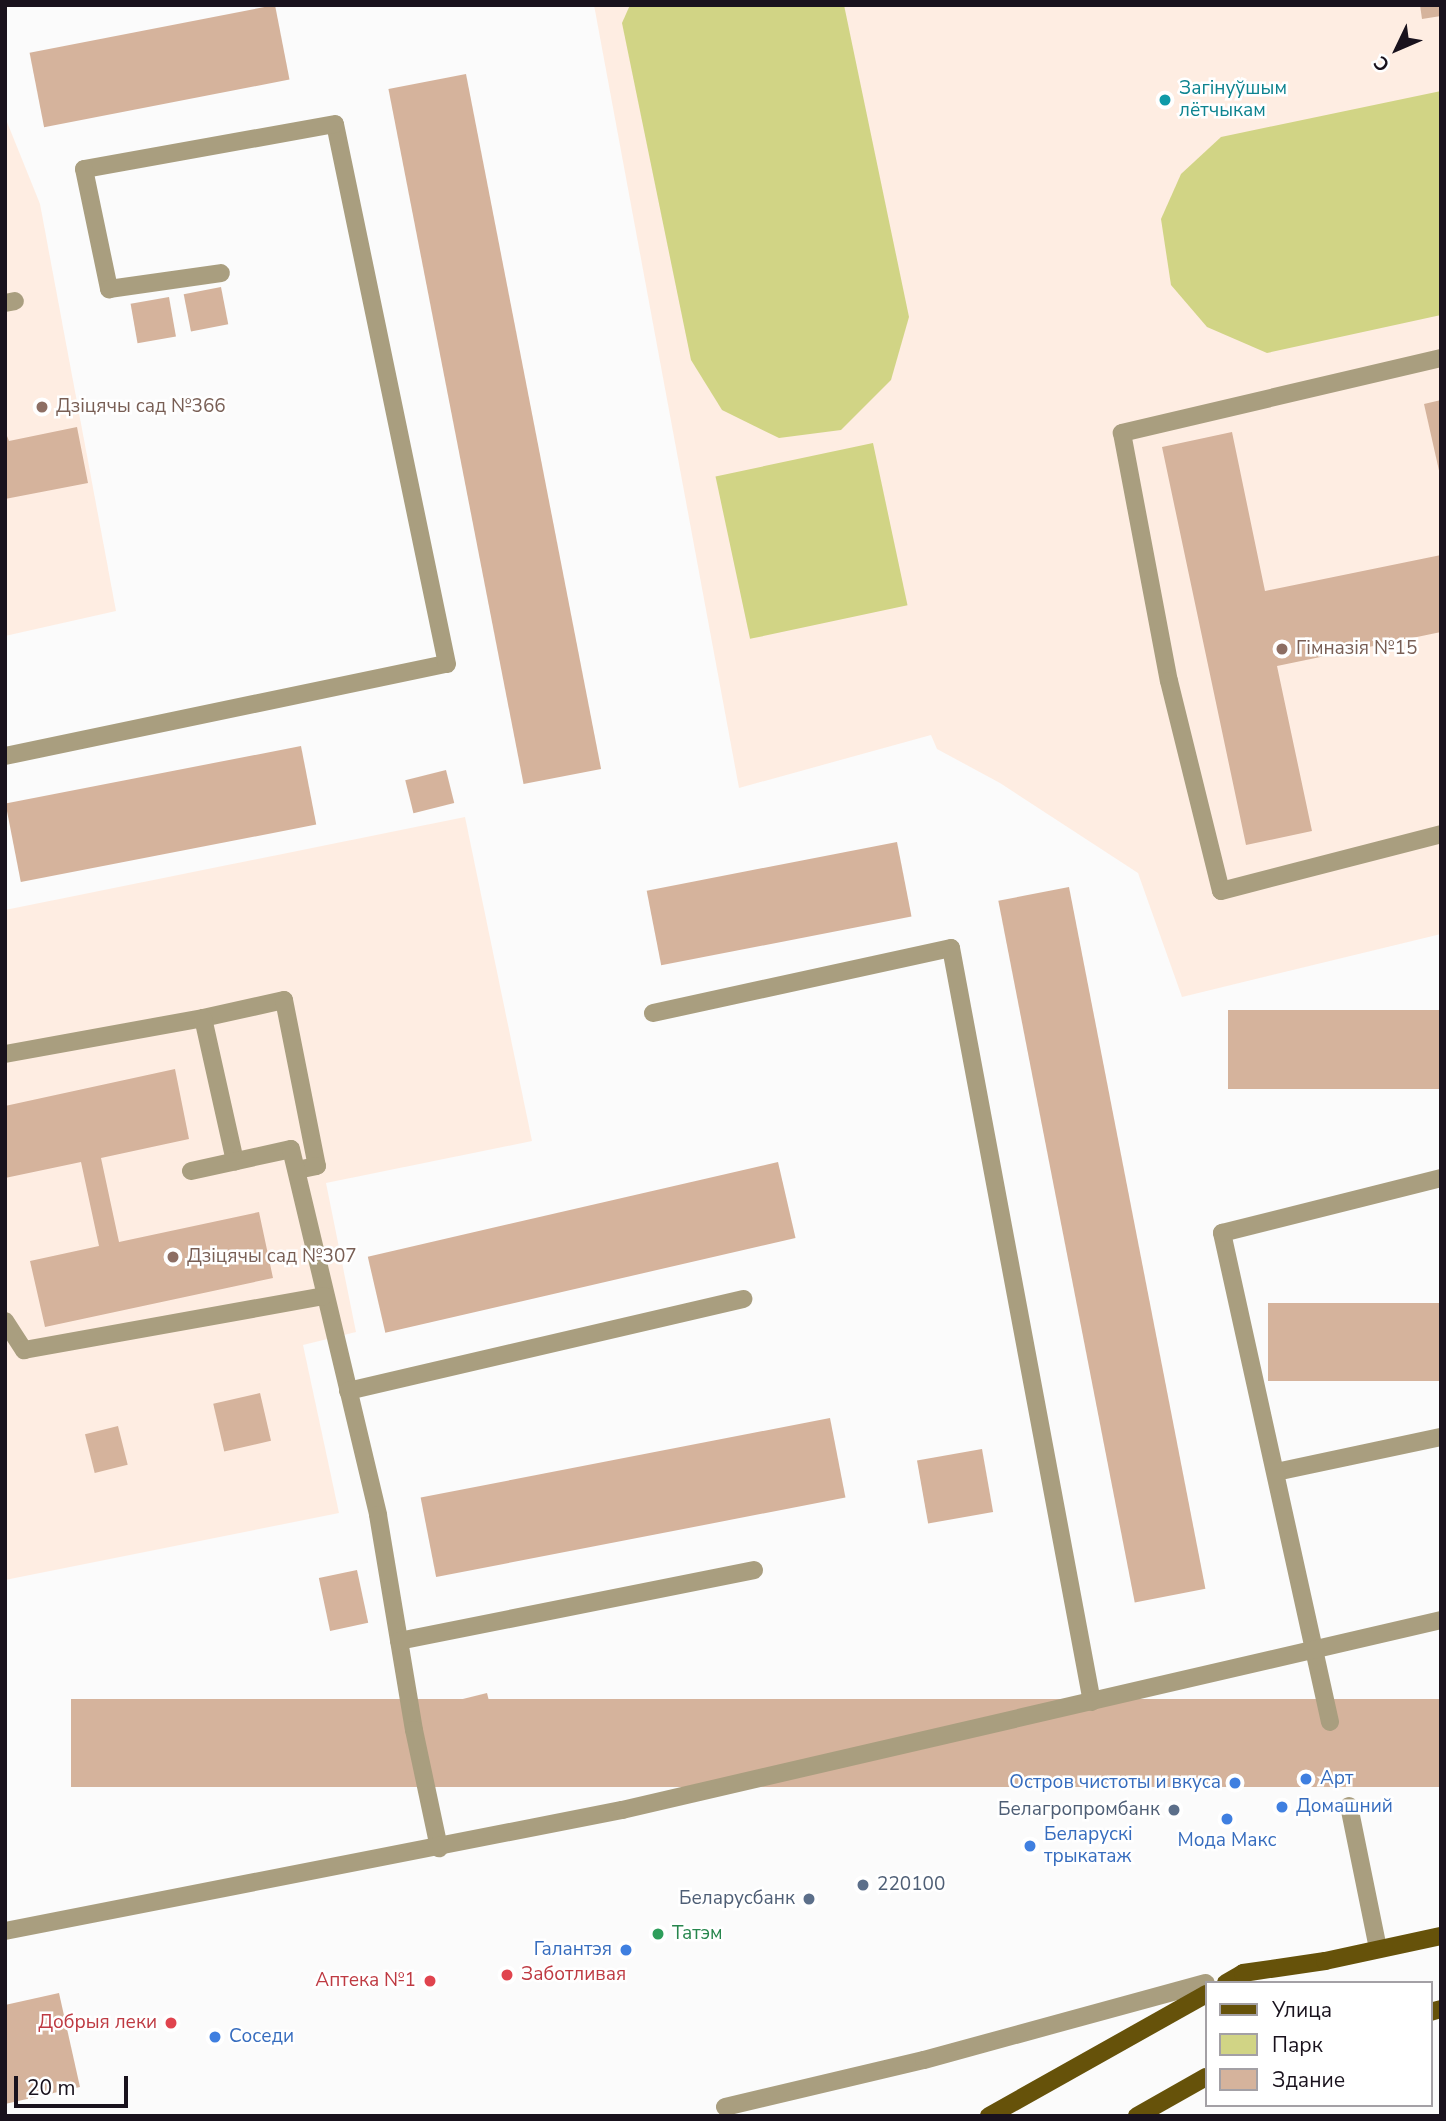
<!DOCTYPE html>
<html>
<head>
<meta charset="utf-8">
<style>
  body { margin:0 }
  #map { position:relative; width:1446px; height:2121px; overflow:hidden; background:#fbfbfb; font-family:"Nunito Sans",sans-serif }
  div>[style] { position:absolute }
  .education>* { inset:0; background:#feede2 }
  .green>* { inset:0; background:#d1d485; transform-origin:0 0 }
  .building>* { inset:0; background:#d5b39c; transform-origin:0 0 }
  .lane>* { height:18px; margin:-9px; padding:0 9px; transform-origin:9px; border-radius:9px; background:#a99e7f }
  .primary>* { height:18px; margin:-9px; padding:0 9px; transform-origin:9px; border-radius:9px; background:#66520a }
  .dots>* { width:19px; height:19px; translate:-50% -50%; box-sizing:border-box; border:4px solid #fff; border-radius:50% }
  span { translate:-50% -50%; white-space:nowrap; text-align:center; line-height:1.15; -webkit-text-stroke:5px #fff; paint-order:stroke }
  .culture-label { font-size:19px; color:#0d838f }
  .left { translate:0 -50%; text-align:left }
  .education-label { font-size:19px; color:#785e54 }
  .shop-label { font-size:19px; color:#366cbe }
  .right { translate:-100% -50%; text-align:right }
  .service-label { font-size:19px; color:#4e5e75 }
  .leisure-label { font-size:19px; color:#27864d }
  .health-label { font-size:19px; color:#be3a42 }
  .frame { position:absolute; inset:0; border:7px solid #19121d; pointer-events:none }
  .legend { position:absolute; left:1205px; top:1981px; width:228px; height:126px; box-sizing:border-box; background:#fff; border:2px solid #a3a0a5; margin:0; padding:9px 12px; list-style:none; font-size:21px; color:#19121d }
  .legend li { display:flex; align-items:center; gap:14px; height:35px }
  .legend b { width:35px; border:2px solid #a3a0a5 }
  .north { position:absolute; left:1362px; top:14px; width:70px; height:70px; -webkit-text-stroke:5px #fff; paint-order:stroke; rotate:226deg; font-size:19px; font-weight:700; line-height:28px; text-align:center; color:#19121d }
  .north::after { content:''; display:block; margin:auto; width:24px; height:32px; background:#19121d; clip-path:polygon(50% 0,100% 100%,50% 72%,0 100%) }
  .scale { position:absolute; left:14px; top:2076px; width:114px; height:32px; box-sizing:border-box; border:4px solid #19121d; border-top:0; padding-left:9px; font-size:21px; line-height:24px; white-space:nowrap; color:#19121d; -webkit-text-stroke:5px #fff; paint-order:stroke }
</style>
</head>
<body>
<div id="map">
  <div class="education">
    <div style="clip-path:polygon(594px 5px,1441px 5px,1441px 934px,1182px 997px,1138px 873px,1000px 783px,937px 749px,931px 735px,739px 788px)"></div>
    <div style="clip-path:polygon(5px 117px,40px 204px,116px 611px,5px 636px)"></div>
    <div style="clip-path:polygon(465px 817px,532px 1141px,326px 1183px,356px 1332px,303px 1345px,339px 1513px,5px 1580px,5px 910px)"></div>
  </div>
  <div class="green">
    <div style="clip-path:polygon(630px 5px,844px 5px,909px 317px,891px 380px,841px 430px,779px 438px,722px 410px,691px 360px,622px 23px)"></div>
    <div style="clip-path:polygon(1441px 91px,1441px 315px,1267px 353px,1207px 327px,1171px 285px,1161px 219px,1181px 174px,1221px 137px)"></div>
    <div style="left:873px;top:443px;width:166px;height:161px;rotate:78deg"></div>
  </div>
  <div class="building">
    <div style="left:275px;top:5px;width:76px;height:250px;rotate:79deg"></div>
    <div style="clip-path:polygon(1420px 5px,1441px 5px,1441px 16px,1422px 19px)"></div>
    <div style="left:466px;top:74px;width:708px;height:79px;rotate:79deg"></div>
    <div style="left:221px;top:287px;width:38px;height:38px;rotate:79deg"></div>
    <div style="left:169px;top:297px;width:40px;height:39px;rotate:80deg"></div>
    <div style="clip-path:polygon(1441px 400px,1441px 475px,1440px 475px,1424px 404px)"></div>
    <div style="clip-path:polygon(77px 427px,88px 483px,5px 499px,5px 431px,9px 441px)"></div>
    <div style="clip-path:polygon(1232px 432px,1265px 591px,1441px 555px,1441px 632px,1277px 666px,1312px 831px,1246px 845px,1162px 447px)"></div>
    <div style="left:301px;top:746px;width:80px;height:301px;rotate:79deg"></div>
    <div style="left:446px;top:770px;width:34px;height:42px;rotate:76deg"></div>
    <div style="left:897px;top:842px;width:76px;height:255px;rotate:79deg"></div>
    <div style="left:1069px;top:887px;width:715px;height:72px;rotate:79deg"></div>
    <div style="left:1441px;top:1010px;width:79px;height:213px;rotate:90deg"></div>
    <div style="clip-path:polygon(175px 1069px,189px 1139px,101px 1158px,119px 1242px,259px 1212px,273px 1278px,45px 1327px,30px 1261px,99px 1246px,81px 1162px,5px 1178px,5px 1106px)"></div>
    <div style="left:778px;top:1162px;width:78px;height:421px;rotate:77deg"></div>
    <div style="left:1441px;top:1303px;width:78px;height:173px;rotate:90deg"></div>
    <div style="left:260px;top:1393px;width:49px;height:48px;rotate:77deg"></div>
    <div style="left:830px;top:1418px;width:81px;height:417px;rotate:79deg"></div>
    <div style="left:118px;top:1426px;width:40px;height:34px;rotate:76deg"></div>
    <div style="left:982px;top:1449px;width:64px;height:66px;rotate:80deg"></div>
    <div style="left:357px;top:1570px;width:54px;height:39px;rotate:78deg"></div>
    <div style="left:487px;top:1693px;width:64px;height:52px;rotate:76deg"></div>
    <div style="left:1441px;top:1699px;width:88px;height:1370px;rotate:90deg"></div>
    <div style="clip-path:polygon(59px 1993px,80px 2087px,5px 2104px,5px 2005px)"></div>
  </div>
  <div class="lane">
    <div style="left:5px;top:303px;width:10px;rotate:-11deg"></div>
    <div style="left:1441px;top:358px;width:328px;rotate:166.8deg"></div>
    <div style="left:1122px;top:433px;width:252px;rotate:79.3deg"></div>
    <div style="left:1169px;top:681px;width:216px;rotate:76.1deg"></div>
    <div style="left:1221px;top:891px;width:227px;rotate:-14.5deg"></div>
    <div style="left:5px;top:756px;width:451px;rotate:-11.8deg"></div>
    <div style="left:447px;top:664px;width:551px;rotate:-101.72deg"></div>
    <div style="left:335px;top:124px;width:255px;rotate:169.8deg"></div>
    <div style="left:84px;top:169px;width:123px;rotate:78.2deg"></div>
    <div style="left:109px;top:289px;width:113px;rotate:-8.1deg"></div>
    <div style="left:653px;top:1013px;width:305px;rotate:-12.3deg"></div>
    <div style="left:951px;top:948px;width:767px;rotate:79.41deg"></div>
    <div style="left:203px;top:1018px;width:83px;rotate:-12.5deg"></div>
    <div style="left:284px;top:1000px;width:169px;rotate:78.8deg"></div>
    <div style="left:317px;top:1166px;width:20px;rotate:169deg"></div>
    <div style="left:5px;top:1054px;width:201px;rotate:-10.3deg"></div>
    <div style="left:203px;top:1018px;width:147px;rotate:77.4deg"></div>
    <div style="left:191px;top:1171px;width:102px;rotate:-12.4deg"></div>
    <div style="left:291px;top:1149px;width:376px;rotate:76.6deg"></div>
    <div style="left:378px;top:1515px;width:218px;rotate:80.5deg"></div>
    <div style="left:414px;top:1730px;width:121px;rotate:78deg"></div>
    <div style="left:5px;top:1321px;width:35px;rotate:57deg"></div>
    <div style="left:24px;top:1350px;width:305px;rotate:-10.2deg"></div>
    <div style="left:348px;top:1391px;width:406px;rotate:-13.1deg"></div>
    <div style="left:1276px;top:1472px;width:169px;rotate:-12deg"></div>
    <div style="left:399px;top:1641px;width:362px;rotate:-11.3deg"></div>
    <div style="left:1330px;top:1722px;width:501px;rotate:-102.45deg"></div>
    <div style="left:1222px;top:1233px;width:226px;rotate:-14.1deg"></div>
    <div style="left:1349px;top:1806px;width:146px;rotate:78.5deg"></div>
    <div style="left:5px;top:1931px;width:629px;rotate:-11.1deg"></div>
    <div style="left:622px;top:1810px;width:841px;rotate:-13.06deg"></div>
    <div style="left:725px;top:2107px;width:204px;rotate:-13.3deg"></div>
    <div style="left:924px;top:2060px;width:292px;rotate:-15.3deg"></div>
  </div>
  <div class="primary">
    <div style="left:1226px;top:1983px;width:20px;rotate:-30deg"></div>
    <div style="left:1243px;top:1973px;width:83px;rotate:-8.3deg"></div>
    <div style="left:1325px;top:1961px;width:119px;rotate:-12.2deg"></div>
    <div style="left:1430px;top:2012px;width:11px;rotate:-15deg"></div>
    <div style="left:989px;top:2116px;width:249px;rotate:-29.3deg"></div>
    <div style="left:1137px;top:2116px;width:79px;rotate:-29.5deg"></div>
  </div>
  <div class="dots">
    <div style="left:1165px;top:100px;background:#0f9aa8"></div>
    <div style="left:42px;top:407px;background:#8d6e63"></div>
    <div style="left:1282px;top:649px;background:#8d6e63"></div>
    <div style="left:173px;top:1257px;background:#8d6e63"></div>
    <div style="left:1306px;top:1779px;background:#3f7fe0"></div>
    <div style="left:1235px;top:1783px;background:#3f7fe0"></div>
    <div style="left:1282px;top:1807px;background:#3f7fe0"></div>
    <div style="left:1174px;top:1810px;background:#5c6f8a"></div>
    <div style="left:1227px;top:1819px;background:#3f7fe0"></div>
    <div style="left:1030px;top:1846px;background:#3f7fe0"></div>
    <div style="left:863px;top:1885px;background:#5c6f8a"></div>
    <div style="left:809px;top:1899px;background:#5c6f8a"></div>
    <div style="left:658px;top:1934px;background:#2e9e5b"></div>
    <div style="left:626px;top:1950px;background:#3f7fe0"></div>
    <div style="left:507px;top:1975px;background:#e0444e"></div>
    <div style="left:430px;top:1981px;background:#e0444e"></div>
    <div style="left:171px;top:2023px;background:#e0444e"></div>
    <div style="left:215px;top:2037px;background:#3f7fe0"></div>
  </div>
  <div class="culture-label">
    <span class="left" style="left:1179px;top:100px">Загінуўшым<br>лётчыкам</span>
  </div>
  <div class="education-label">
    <span class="left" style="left:56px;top:407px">Дзіцячы сад №366</span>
    <span class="left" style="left:1296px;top:649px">Гімназія №15</span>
    <span class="left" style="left:187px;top:1257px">Дзіцячы сад №307</span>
  </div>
  <div class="shop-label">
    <span class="left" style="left:1320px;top:1779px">Арт</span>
    <span class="right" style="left:1221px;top:1783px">Остров чистоты и вкуса</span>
    <span class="left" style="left:1296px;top:1807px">Домашний</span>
    <span class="left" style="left:1044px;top:1846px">Беларускі<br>трыкатаж</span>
    <span style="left:1227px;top:1841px">Мода Макс</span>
    <span class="right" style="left:612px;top:1950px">Галантэя</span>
    <span class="left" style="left:229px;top:2037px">Соседи</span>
  </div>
  <div class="service-label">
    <span class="right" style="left:1160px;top:1810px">Белагропромбанк</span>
    <span class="left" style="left:877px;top:1885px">220100</span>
    <span class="right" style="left:795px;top:1899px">Беларусбанк</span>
  </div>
  <div class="leisure-label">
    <span class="left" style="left:672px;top:1934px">Татэм</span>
  </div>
  <div class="health-label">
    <span class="left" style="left:521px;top:1975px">Заботливая</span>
    <span class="right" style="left:416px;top:1981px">Аптека №1</span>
    <span class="right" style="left:157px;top:2023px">Добрыя леки</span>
  </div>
  <div class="frame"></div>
  <ul class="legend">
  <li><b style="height:9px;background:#66520a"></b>Улица</li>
  <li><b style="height:19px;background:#d1d485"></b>Парк</li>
  <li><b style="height:19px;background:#d5b39c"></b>Здание</li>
  </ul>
  <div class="north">С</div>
  <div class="scale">20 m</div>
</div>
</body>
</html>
